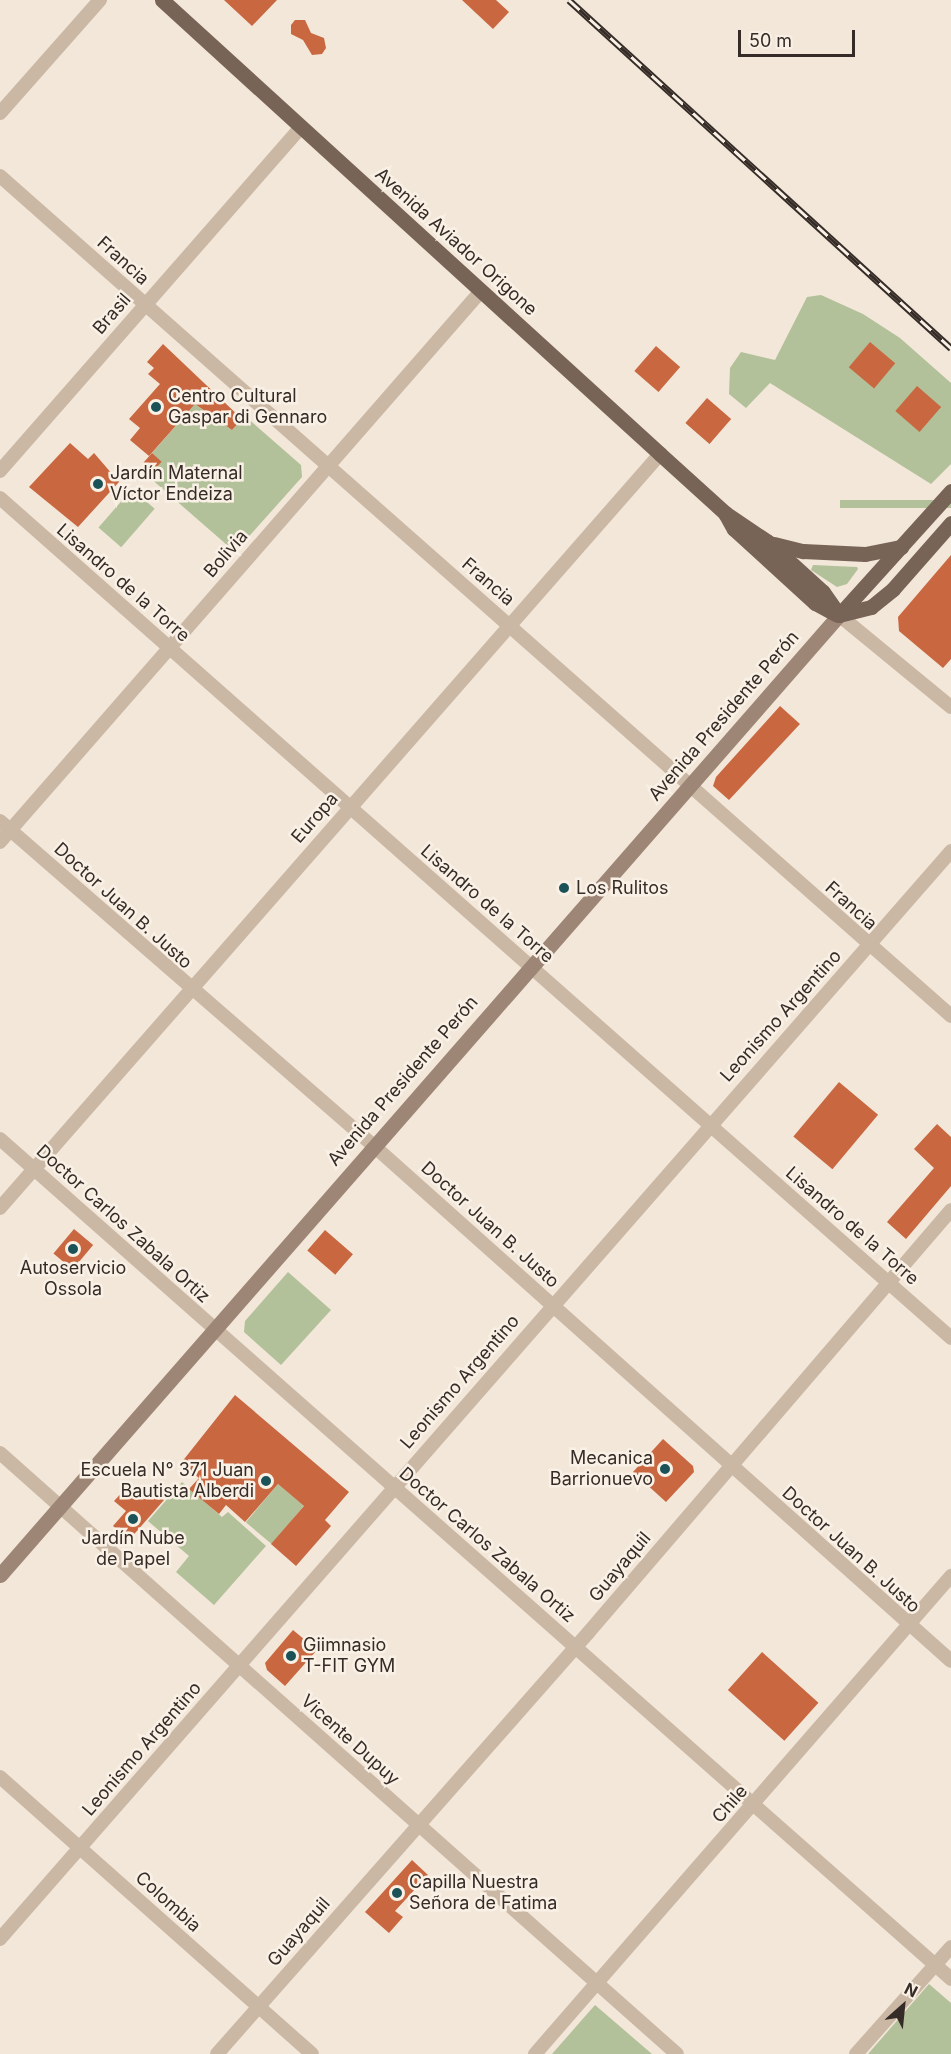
<!DOCTYPE html>
<html>
<head>
<meta charset="utf-8">
<style>
  body { margin:0 }
  #map { position:relative; width:951px; height:2054px; overflow:hidden; background:#f2e7d9; font-family:Inter,sans-serif }
  div>[style] { position:absolute }
  .green>* { inset:0; background:#b2c199; transform-origin:0 0 }
  .building>* { inset:0; background:#c96740; transform-origin:0 0 }
  .street>* { height:14px; margin:-7px; padding:0 7px; transform-origin:7px; border-radius:7px; background:#cab8a5 }
  .secondary>* { height:15px; margin:-7.5px; padding:0 7.5px; transform-origin:7.5px; border-radius:7.5px; background:#9e8676 }
  .primary>* { height:15px; margin:-7.5px; padding:0 7.5px; transform-origin:7.5px; border-radius:7.5px; background:#786457 }
  .rail>* { height:7px; margin-top:-3.5px; transform-origin:0; background:repeating-linear-gradient(90deg,#faf1e6 0 14px,#362c27 0 28px); box-sizing:border-box; border-block:2px solid #362c27 }
  .dots>* { width:16px; height:16px; translate:-50% -50%; box-sizing:border-box; border:3px solid #faf1e6; border-radius:50% }
  span { translate:-50% -50%; white-space:nowrap; text-align:center; line-height:1.15; -webkit-text-stroke:5px #faf1e6; paint-order:stroke }
  .street-label { font-size:18px; color:#362c27 }
  .poi-label { font-size:18px; color:#362c27 }
  .left { translate:0 -50%; text-align:left }
  .right { translate:-100% -50%; text-align:right }
  .north { position:absolute; left:873px; top:1976px; width:60px; height:60px; -webkit-text-stroke:4px #faf1e6; paint-order:stroke; rotate:27deg; font-size:16px; font-weight:700; line-height:24px; text-align:center; color:#362c27 }
  .north::after { content:''; display:block; margin:auto; width:21px; height:27px; background:#362c27; clip-path:polygon(50% 0,100% 100%,50% 72%,0 100%) }
  .scale { position:absolute; left:738px; top:30px; width:117px; height:27px; box-sizing:border-box; border:3px solid #362c27; border-top:0; padding-left:8px; font-size:18px; line-height:21px; white-space:nowrap; color:#362c27; -webkit-text-stroke:4px #faf1e6; paint-order:stroke }
</style>
</head>
<body>
<div id="map">
  <div class="green">
    <div style="clip-path:polygon(821px 295px,863px 314px,900px 338px,951px 383px,951px 464px,931px 484px,770px 383px,746px 408px,729px 394px,730px 368px,741px 352px,775px 360px,807px 297px)"></div>
    <div style="clip-path:polygon(195px 404px,232px 430px,245px 416px,301px 465px,302px 477px,235px 552px,149px 477px,161px 462px,152px 453px)"></div>
    <div style="left:132px;top:489px;width:30px;height:51px;rotate:41deg"></div>
    <div style="left:951px;top:500px;width:8px;height:111px;rotate:90deg"></div>
    <div style="clip-path:polygon(813px 565px,857px 567px,858px 569px,847px 584px,837px 587px,811px 570px)"></div>
    <div style="clip-path:polygon(288px 1272px,331px 1310px,281px 1365px,244px 1332px,245px 1321px)"></div>
    <div style="clip-path:polygon(182px 1482px,222px 1517px,228px 1512px,266px 1546px,214px 1605px,176px 1572px,189px 1556px,148px 1521px)"></div>
    <div style="left:278px;top:1484px;width:34px;height:50px;rotate:40deg"></div>
    <div style="clip-path:polygon(929px 1984px,951px 2003px,951px 2054px,868px 2054px)"></div>
    <div style="clip-path:polygon(595px 2005px,652px 2054px,552px 2054px)"></div>
  </div>
  <div class="building">
    <div style="clip-path:polygon(224px 0,277px 0,252px 26px)"></div>
    <div style="clip-path:polygon(462px 0,496px 0,509px 12px,493px 29px)"></div>
    <div style="clip-path:polygon(295px 20px,305px 20px,311px 33px,324px 38px,326px 48px,322px 54px,312px 55px,303px 40px,291px 34px,291px 25px)"></div>
    <div style="left:870px;top:342px;width:33px;height:33px;rotate:40deg"></div>
    <div style="clip-path:polygon(163px 344px,242px 419px,232px 430px,195px 404px,149px 456px,130px 440px,140px 428px,129px 419px,160px 384px,148px 374px,154px 368px,147px 362px)"></div>
    <div style="left:656px;top:346px;width:32px;height:33px;rotate:41deg"></div>
    <div style="left:917px;top:386px;width:32px;height:33px;rotate:41deg"></div>
    <div style="left:707px;top:398px;width:32px;height:33px;rotate:41deg"></div>
    <div style="clip-path:polygon(70px 443px,88px 459px,94px 453px,119px 482px,78px 527px,29px 487px)"></div>
    <div style="left:152px;top:453px;width:13px;height:13px;rotate:42deg"></div>
    <div style="clip-path:polygon(951px 555px,951px 659px,943px 668px,899px 631px,898px 617px)"></div>
    <div style="clip-path:polygon(780px 706px,800px 724px,729px 800px,713px 786px,716px 777px)"></div>
    <div style="left:839px;top:1082px;width:51px;height:71px;rotate:40deg"></div>
    <div style="clip-path:polygon(937px 1124px,951px 1137px,951px 1186px,906px 1239px,887px 1222px,934px 1168px,914px 1149px)"></div>
    <div style="left:74px;top:1229px;width:25px;height:32px;rotate:40deg"></div>
    <div style="left:325px;top:1230px;width:37px;height:27px;rotate:41deg"></div>
    <div style="clip-path:polygon(235px 1395px,349px 1492px,325px 1520px,331px 1526px,296px 1566px,271px 1544px,304px 1506px,278px 1484px,245px 1522px,226px 1505px,219px 1514px,189px 1489px,199px 1478px,181px 1463px)"></div>
    <div style="clip-path:polygon(663px 1439px,693px 1466px,694px 1472px,666px 1502px,633px 1472px)"></div>
    <div style="clip-path:polygon(128px 1486px,143px 1499px,152px 1489px,164px 1500px,129px 1540px,113px 1526px,126px 1511px,114px 1501px)"></div>
    <div style="clip-path:polygon(293px 1630px,317px 1650px,285px 1686px,267px 1670px,265px 1663px)"></div>
    <div style="left:762px;top:1652px;width:76px;height:51px;rotate:42deg"></div>
    <div style="clip-path:polygon(412px 1860px,428px 1875px,395px 1911px,403px 1917px,389px 1933px,365px 1912px)"></div>
  </div>
  <div class="street">
    <div style="left:0;top:113px;width:151px;rotate:-48.5deg"></div>
    <div style="left:0;top:176px;width:1269px;rotate:41.45deg"></div>
    <div style="left:0;top:471px;width:457px;rotate:-48.8deg"></div>
    <div style="left:0;top:498px;width:1269px;rotate:41.45deg"></div>
    <div style="left:839px;top:615px;width:145px;rotate:39.4deg"></div>
    <div style="left:0;top:821px;width:495px;rotate:41deg"></div>
    <div style="left:374px;top:1146px;width:773px;rotate:41.75deg"></div>
    <div style="left:0;top:842px;width:731px;rotate:-48.88deg"></div>
    <div style="left:0;top:1139px;width:1269px;rotate:41.45deg"></div>
    <div style="left:0;top:1208px;width:1002px;rotate:-48.8deg"></div>
    <div style="left:0;top:1453px;width:905px;rotate:41.6deg"></div>
    <div style="left:0;top:1777px;width:417px;rotate:41.6deg"></div>
    <div style="left:0;top:1939px;width:1445px;rotate:-48.84deg"></div>
    <div style="left:217px;top:2054px;width:561px;rotate:-48.61deg"></div>
    <div style="left:588px;top:1633px;width:557px;rotate:-49.37deg"></div>
    <div style="left:535px;top:2054px;width:634px;rotate:-48.97deg"></div>
    <div style="left:856px;top:2054px;width:143px;rotate:-48.4deg"></div>
  </div>
  <div class="secondary">
    <div style="left:0;top:1575px;width:1275px;rotate:-48.85deg"></div>
  </div>
  <div class="primary">
    <div style="left:162px;top:0;width:674px;rotate:42.35deg"></div>
    <div style="left:660px;top:454px;width:88px;rotate:42.2deg"></div>
    <div style="left:725px;top:513px;width:52px;rotate:34deg"></div>
    <div style="left:768px;top:542px;width:74px;rotate:42.3deg"></div>
    <div style="left:823px;top:592px;width:28px;rotate:55deg"></div>
    <div style="left:725px;top:513px;width:18px;rotate:61deg"></div>
    <div style="left:734px;top:529px;width:110px;rotate:42.4deg"></div>
    <div style="left:815px;top:603px;width:24px;rotate:28deg"></div>
    <div style="left:774px;top:544px;width:30px;rotate:14deg"></div>
    <div style="left:803px;top:551px;width:62px;rotate:2.8deg"></div>
    <div style="left:865px;top:554px;width:37px;rotate:-11deg"></div>
    <div style="left:839px;top:615px;width:167px;rotate:-47.9deg"></div>
    <div style="left:839px;top:615px;width:33px;rotate:-14deg"></div>
    <div style="left:871px;top:607px;width:28px;rotate:-39deg"></div>
    <div style="left:893px;top:589px;width:88px;rotate:-48.7deg"></div>
  </div>
  <div class="rail">
    <div style="left:569px;top:0;width:517px;rotate:42.33deg"></div>
  </div>
  <div class="dots">
    <div style="left:156px;top:407px;background:#1b5258"></div>
    <div style="left:98px;top:484px;background:#1b5258"></div>
    <div style="left:564px;top:888px;background:#1b5258"></div>
    <div style="left:73px;top:1249px;background:#1b5258"></div>
    <div style="left:665px;top:1469px;background:#1b5258"></div>
    <div style="left:266px;top:1481px;background:#1b5258"></div>
    <div style="left:133px;top:1519px;background:#1b5258"></div>
    <div style="left:291px;top:1656px;background:#1b5258"></div>
    <div style="left:397px;top:1893px;background:#1b5258"></div>
  </div>
  <div class="street-label">
    <span style="left:456px;top:242px;rotate:42deg">Avenida Aviador Origone</span>
    <span style="left:123px;top:261px;rotate:42deg">Francia</span>
    <span style="left:112px;top:314px;rotate:-49deg">Brasil</span>
    <span style="left:226px;top:554px;rotate:-49deg">Bolivia</span>
    <span style="left:488px;top:582px;rotate:41deg">Francia</span>
    <span style="left:123px;top:583px;rotate:41deg">Lisandro de la Torre</span>
    <span style="left:724px;top:716px;rotate:-49deg">Avenida Presidente Perón</span>
    <span style="left:315px;top:818px;rotate:-49deg">Europa</span>
    <span style="left:487px;top:904px;rotate:41deg">Lisandro de la Torre</span>
    <span style="left:123px;top:906px;rotate:42deg">Doctor Juan B. Justo</span>
    <span style="left:851px;top:906px;rotate:42deg">Francia</span>
    <span style="left:781px;top:1016px;rotate:-48deg">Leonismo Argentino</span>
    <span style="left:403px;top:1081px;rotate:-49deg">Avenida Presidente Perón</span>
    <span style="left:123px;top:1224px;rotate:42deg">Doctor Carlos Zabala Ortiz</span>
    <span style="left:490px;top:1225px;rotate:42deg">Doctor Juan B. Justo</span>
    <span style="left:852px;top:1226px;rotate:41deg">Lisandro de la Torre</span>
    <span style="left:460px;top:1382px;rotate:-49deg">Leonismo Argentino</span>
    <span style="left:487px;top:1545px;rotate:41deg">Doctor Carlos Zabala Ortiz</span>
    <span style="left:851px;top:1550px;rotate:42deg">Doctor Juan B. Justo</span>
    <span style="left:620px;top:1567px;rotate:-50deg">Guayaquil</span>
    <span style="left:350px;top:1740px;rotate:42deg">Vicente Dupuy</span>
    <span style="left:142px;top:1749px;rotate:-49deg">Leonismo Argentino</span>
    <span style="left:730px;top:1804px;rotate:-49deg">Chile</span>
    <span style="left:168px;top:1902px;rotate:42deg">Colombia</span>
    <span style="left:299px;top:1932px;rotate:-49deg">Guayaquil</span>
  </div>
  <div class="poi-label">
    <span class="left" style="left:168px;top:407px">Centro Cultural<br>Gaspar di Gennaro</span>
    <span class="left" style="left:110px;top:484px">Jardín Maternal<br>Víctor Endeiza</span>
    <span class="left" style="left:576px;top:888px">Los Rulitos</span>
    <span style="left:73px;top:1279px">Autoservicio<br>Ossola</span>
    <span class="right" style="left:653px;top:1469px">Mecanica<br>Barrionuevo</span>
    <span class="right" style="left:254px;top:1481px">Escuela N° 371 Juan<br>Bautista Alberdi</span>
    <span style="left:133px;top:1549px">Jardín Nube<br>de Papel</span>
    <span class="left" style="left:303px;top:1656px">Giimnasio<br>T-FIT GYM</span>
    <span class="left" style="left:409px;top:1893px">Capilla Nuestra<br>Señora de Fatima</span>
  </div>
  <div class="north">N</div>
  <div class="scale">50 m</div>
</div>
</body>
</html>
